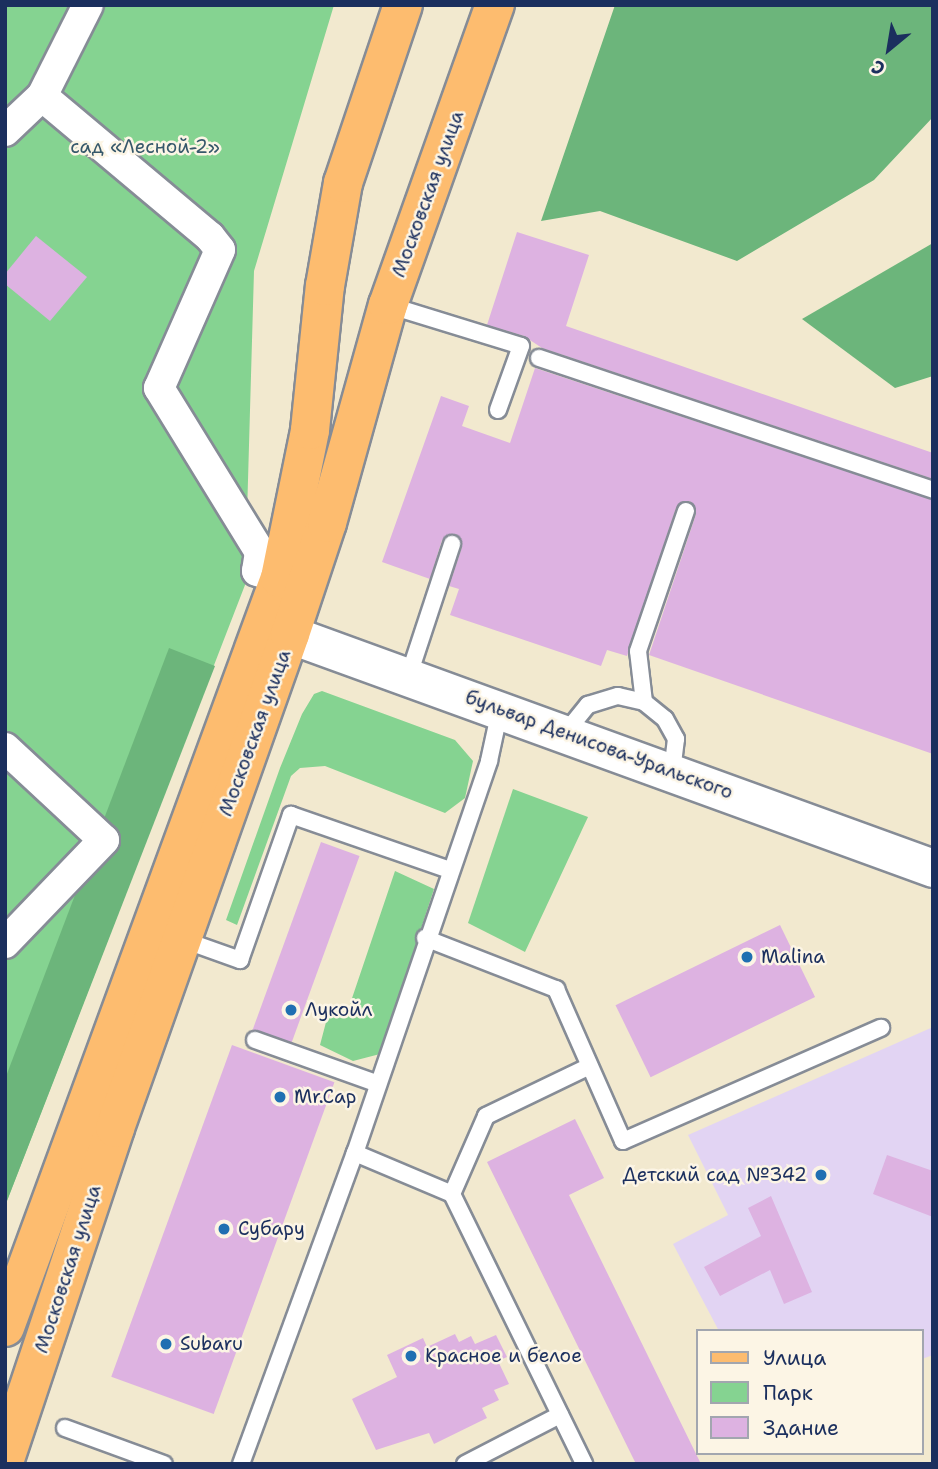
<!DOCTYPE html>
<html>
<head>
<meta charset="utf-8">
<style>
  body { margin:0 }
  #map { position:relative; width:938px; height:1469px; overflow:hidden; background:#f2e9cf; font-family:"Shantell Sans",sans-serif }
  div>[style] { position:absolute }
  .built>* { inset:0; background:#e2d4f3 }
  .green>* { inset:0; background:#85d391 }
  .forest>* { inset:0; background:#6cb57b }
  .building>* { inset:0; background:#ddb2e1; transform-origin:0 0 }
  .roads { filter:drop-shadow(2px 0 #868c96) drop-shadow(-2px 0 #868c96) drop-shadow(0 2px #868c96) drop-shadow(0 -2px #868c96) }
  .service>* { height:16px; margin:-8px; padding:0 8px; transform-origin:8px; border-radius:8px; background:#fff }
  .minor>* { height:30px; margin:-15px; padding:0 15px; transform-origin:15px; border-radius:15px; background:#fff }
  .tertiary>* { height:37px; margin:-18.5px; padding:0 18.5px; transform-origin:18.5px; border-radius:18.5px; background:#fff }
  .primary>* { height:38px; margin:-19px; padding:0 19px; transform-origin:19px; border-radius:19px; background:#fdbc6f }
  .dots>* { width:19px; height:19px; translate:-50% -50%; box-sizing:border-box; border:4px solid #fcf5e5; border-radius:50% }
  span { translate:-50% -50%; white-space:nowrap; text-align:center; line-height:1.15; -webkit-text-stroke:5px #fcf5e5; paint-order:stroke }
  .park-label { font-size:19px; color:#36586b }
  .street-label { font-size:19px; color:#1b2f5e }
  .poi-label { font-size:19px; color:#1b2f5e }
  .left { translate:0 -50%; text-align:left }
  .right { translate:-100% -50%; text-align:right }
  .frame { position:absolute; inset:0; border:7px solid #1b2f5e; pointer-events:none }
  .legend { position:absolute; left:696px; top:1329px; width:228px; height:126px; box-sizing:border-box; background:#fcf5e5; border:2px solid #a2a6af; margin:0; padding:9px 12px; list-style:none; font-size:21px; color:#1b2f5e }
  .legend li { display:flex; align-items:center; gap:14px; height:35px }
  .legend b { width:35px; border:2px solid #a2a6af }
  .north { position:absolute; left:854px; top:14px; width:70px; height:70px; -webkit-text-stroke:5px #fcf5e5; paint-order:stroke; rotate:210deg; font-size:19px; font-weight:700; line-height:28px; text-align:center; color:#1b2f5e }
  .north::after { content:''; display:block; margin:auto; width:24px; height:32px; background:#1b2f5e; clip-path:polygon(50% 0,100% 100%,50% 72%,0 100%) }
</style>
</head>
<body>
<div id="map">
  <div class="built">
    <div style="clip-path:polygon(933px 1027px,933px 1355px,922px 1359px,922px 1331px,719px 1331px,673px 1244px,728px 1215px,688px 1135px)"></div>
  </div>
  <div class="green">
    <div style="clip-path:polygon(5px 5px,334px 5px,254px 271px,245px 585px,5px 1206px)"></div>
    <div style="clip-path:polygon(322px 691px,455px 740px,473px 761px,465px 798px,445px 813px,325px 766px,300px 768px,291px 776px,237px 925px,226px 920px,280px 768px,302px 714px,314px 694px)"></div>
    <div style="clip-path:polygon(513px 789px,588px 817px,525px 952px,468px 923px)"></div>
    <div style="clip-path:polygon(395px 871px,434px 889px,380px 1054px,353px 1061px,320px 1045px,330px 1007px,347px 1013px)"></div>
  </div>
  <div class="forest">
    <div style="clip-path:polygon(615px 5px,933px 5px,933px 117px,874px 180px,737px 261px,600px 211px,541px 221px)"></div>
    <div style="clip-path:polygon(933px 243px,933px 376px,895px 388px,802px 319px)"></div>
    <div style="clip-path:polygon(169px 648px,215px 666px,5px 1206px,5px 1079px)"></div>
  </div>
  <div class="building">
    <div style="clip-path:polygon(517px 232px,589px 255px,566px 326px,933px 453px,933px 479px,542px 348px,524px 336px,487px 325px)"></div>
    <div style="clip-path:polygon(36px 236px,87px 277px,50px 321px,5px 284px,5px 274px)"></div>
    <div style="clip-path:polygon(535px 368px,933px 500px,933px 754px,649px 655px,696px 514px,690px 501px,676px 508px,627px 656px,607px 650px,601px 666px,450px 615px,459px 589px,449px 586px,462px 547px,456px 534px,442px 540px,430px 579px,382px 562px,441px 396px,469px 406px,462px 426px,510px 443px)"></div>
    <div style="left:321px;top:842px;width:41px;height:200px;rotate:20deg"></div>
    <div style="left:780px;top:925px;width:80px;height:183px;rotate:64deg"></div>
    <div style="left:232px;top:1045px;width:109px;height:353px;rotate:20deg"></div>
    <div style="clip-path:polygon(575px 1119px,604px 1178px,569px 1195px,701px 1464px,636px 1464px,487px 1162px)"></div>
    <div style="clip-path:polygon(887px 1155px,933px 1171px,933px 1217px,873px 1194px)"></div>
    <div style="clip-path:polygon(771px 1196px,812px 1292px,784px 1304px,770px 1270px,720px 1296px,704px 1267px,761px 1236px,748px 1208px)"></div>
    <div style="clip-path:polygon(455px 1334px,459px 1342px,471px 1336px,475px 1344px,496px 1335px,507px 1357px,498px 1361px,509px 1384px,494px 1390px,499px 1400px,482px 1408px,487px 1418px,434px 1444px,429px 1433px,376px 1450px,352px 1399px,397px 1377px,387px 1355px,423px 1338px,427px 1347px)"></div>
  </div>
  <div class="roads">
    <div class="service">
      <div style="left:388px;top:305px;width:139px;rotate:17.1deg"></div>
      <div style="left:521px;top:346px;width:68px;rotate:109.8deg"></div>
      <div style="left:539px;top:358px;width:416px;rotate:18.5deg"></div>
      <div style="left:409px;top:675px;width:138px;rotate:-71.8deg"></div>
      <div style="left:644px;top:702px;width:51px;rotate:-96.7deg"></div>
      <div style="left:638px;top:651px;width:148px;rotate:-71.1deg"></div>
      <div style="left:566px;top:732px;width:35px;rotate:-51deg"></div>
      <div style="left:588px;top:705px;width:31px;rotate:-17deg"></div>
      <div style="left:618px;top:696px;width:27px;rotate:13deg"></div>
      <div style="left:644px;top:702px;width:27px;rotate:39deg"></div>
      <div style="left:665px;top:719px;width:23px;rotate:61deg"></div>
      <div style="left:676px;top:739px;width:32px;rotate:97deg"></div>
      <div style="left:425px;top:938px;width:141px;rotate:21.3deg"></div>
      <div style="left:556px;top:989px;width:166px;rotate:66.2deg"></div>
      <div style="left:623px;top:1141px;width:282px;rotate:-23.7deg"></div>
      <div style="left:181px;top:939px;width:63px;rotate:19.6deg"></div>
      <div style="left:240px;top:960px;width:154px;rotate:-70.6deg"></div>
      <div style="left:291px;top:815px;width:168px;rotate:19.1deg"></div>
      <div style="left:255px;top:1040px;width:128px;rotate:19.6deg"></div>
      <div style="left:355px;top:1153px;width:105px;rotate:22.9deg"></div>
      <div style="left:452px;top:1194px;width:301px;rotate:63.9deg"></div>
      <div style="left:452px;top:1194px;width:85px;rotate:-66.4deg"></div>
      <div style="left:486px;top:1116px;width:115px;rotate:-25.7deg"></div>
      <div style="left:65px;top:1428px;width:105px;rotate:20deg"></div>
      <div style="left:241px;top:1464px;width:331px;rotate:-69.9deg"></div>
      <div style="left:355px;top:1153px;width:414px;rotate:-71.1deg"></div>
      <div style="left:489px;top:761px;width:52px;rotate:-77.8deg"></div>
      <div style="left:465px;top:1464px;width:107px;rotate:-27.3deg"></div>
    </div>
    <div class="minor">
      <div style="left:42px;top:96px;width:219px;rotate:40deg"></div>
      <div style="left:210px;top:237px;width:16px;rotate:52deg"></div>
      <div style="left:220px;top:250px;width:151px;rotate:113.8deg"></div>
      <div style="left:159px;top:388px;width:193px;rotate:58.4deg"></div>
      <div style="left:260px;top:552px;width:19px;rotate:99deg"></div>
      <div style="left:257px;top:571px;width:24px;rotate:17deg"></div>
      <div style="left:5px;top:131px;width:51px;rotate:-43.4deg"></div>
      <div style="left:42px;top:96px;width:102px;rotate:-63.2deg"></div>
      <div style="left:5px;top:748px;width:135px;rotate:42.9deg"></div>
      <div style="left:104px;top:840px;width:143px;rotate:133.9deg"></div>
    </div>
    <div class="tertiary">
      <div style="left:264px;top:625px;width:712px;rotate:19.96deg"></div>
    </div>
    <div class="primary">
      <div style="left:5px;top:1327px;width:798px;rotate:-69.84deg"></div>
      <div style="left:280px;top:578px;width:151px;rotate:-78.5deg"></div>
      <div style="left:310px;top:430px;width:145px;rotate:-84.1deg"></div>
      <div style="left:325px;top:286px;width:105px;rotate:-80.1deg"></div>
      <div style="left:343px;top:183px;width:188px;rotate:-71.4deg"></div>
      <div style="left:5px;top:1459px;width:349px;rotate:-71.6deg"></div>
      <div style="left:115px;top:1128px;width:524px;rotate:-70.49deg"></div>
      <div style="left:290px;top:634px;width:117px;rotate:-71.6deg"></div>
      <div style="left:327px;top:523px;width:226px;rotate:-74.4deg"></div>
      <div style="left:388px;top:305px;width:319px;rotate:-70.4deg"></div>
    </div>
  </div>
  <div class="dots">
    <div style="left:747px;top:957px;background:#1f6fb2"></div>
    <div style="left:291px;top:1010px;background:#1f6fb2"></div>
    <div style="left:280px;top:1097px;background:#1f6fb2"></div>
    <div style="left:821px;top:1175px;background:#1f6fb2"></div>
    <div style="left:224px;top:1229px;background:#1f6fb2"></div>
    <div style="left:166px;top:1344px;background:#1f6fb2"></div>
    <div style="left:411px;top:1356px;background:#1f6fb2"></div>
  </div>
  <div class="park-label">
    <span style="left:145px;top:147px">сад «Лесной-2»</span>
  </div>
  <div class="street-label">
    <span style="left:428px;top:194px;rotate:-70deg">Московская улица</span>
    <span style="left:255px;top:733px;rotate:-70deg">Московская улица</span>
    <span style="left:599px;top:745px;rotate:20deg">бульвар Денисова-Уральского</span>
    <span style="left:68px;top:1269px;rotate:-72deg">Московская улица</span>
  </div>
  <div class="poi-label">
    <span class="left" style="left:761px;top:957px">Malina</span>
    <span class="left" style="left:305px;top:1010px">Лукойл</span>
    <span class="left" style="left:294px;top:1097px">Mr.Cap</span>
    <span class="right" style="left:807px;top:1175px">Детский сад №342</span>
    <span class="left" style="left:238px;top:1229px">Субару</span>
    <span class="left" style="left:180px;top:1344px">Subaru</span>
    <span class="left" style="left:425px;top:1356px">Красное и белое</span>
  </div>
  <div class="frame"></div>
  <ul class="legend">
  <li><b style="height:9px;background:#fdbc6f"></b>Улица</li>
  <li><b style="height:19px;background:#85d391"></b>Парк</li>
  <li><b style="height:19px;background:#ddb2e1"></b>Здание</li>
  </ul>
  <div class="north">С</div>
</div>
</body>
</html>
